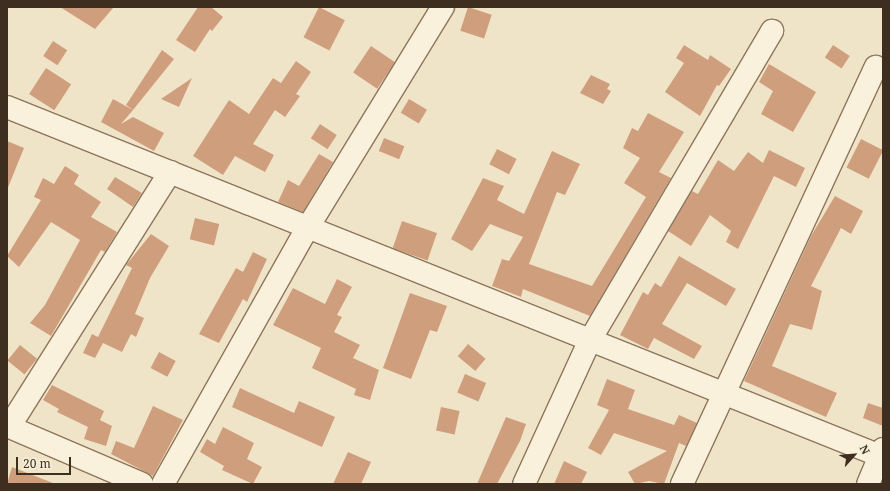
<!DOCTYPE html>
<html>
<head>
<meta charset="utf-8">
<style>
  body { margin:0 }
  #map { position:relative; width:890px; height:491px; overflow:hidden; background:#f0e4c8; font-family:"Noto Serif",serif }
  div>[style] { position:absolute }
  .building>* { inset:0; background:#cf9f7d; transform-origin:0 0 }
  .roads { filter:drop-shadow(1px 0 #8d765c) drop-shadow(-1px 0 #8d765c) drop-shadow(0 1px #8d765c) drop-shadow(0 -1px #8d765c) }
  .minor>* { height:22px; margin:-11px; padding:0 11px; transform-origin:11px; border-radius:11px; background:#faf1dc }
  span { translate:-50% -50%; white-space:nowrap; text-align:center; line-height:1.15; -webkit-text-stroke:4px #f7eed8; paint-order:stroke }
  .frame { position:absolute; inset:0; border:8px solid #3d2e20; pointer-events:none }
  .north { position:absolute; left:834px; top:435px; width:40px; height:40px; -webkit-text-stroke:3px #f7eed8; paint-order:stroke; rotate:63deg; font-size:11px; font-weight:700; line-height:16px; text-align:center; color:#3d2e20 }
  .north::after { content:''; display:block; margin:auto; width:14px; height:18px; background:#3d2e20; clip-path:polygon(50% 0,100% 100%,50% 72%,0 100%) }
  .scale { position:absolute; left:16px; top:457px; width:55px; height:18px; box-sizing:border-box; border:2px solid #3d2e20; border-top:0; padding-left:5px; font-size:12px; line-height:14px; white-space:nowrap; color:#3d2e20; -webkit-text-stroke:3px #f7eed8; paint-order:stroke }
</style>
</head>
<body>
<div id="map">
  <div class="building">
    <div style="clip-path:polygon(60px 7px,114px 7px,95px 29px)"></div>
    <div style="clip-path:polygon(198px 7px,211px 7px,223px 17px,212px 31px,210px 29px,195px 52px,176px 40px)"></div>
    <div style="left:319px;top:7px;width:29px;height:34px;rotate:27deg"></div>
    <div style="left:468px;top:7px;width:25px;height:25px;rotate:18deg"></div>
    <div style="left:53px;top:41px;width:17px;height:18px;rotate:33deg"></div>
    <div style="clip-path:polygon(684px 45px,708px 60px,710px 55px,731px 69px,719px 86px,717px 85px,700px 116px,665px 92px,684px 63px,676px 58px)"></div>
    <div style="left:833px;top:45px;width:20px;height:15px;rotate:33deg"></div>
    <div style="left:371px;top:46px;width:29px;height:32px;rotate:34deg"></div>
    <div style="clip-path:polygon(162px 50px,174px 59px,133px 110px,126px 105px)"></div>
    <div style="clip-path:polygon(296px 61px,311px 72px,296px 94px,300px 96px,285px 117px,275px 110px,253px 144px,274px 155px,265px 172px,235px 156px,223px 175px,193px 156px,229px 100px,249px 114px,273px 78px,281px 83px)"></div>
    <div style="clip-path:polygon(769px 64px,816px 92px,793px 132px,761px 114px,773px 91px,759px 82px)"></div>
    <div style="left:46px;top:68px;width:30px;height:31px;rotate:33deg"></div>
    <div style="clip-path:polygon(591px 75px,610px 84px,607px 89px,611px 91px,603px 104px,580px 93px)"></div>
    <div style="clip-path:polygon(192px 78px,179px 107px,161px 99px)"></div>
    <div style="clip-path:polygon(113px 99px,133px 110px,121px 124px,133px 117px,164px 133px,154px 151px,101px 122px)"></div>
    <div style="left:409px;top:99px;width:21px;height:16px;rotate:31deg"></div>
    <div style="clip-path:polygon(648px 113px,684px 132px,659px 172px,671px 178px,590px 316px,523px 289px,521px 297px,492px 286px,502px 259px,509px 261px,523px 237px,490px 224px,472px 251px,451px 239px,483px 178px,504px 186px,497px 200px,524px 214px,552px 151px,580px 164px,565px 195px,557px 192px,529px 264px,592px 286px,646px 197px,624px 183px,640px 158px,623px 148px,632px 128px,638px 131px)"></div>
    <div style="left:320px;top:124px;width:20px;height:17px;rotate:33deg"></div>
    <div style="left:384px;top:138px;width:22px;height:14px;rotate:22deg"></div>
    <div style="left:861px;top:139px;width:25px;height:32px;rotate:27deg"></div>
    <div style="clip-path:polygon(7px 141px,24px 148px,7px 190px)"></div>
    <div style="left:497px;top:149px;width:22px;height:17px;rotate:27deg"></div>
    <div style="clip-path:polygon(769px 150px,805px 168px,796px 187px,774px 176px,738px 249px,726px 242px,731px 231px,710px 215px,691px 246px,668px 231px,692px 191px,698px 194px,718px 160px,734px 171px,748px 152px,763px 163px)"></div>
    <div style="clip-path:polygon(319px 154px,333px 162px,303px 212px,278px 202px,288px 180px,299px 186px)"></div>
    <div style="clip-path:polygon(65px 166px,79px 175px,74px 184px,101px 202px,91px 217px,117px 232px,105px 252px,101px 250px,51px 336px,30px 323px,45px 305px,80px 240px,51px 222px,19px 267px,7px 256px,41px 200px,34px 197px,43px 178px,54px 184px)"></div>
    <div style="clip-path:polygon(115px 177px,142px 193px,133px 207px,107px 189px)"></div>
    <div style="clip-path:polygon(835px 196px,863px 211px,851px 234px,841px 228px,811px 286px,822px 291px,812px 330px,790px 324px,772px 366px,837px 393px,826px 417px,744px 381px,811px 236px)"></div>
    <div style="left:195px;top:218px;width:25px;height:22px;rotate:14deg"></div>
    <div style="left:402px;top:221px;width:37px;height:29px;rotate:19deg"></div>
    <div style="clip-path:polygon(151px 234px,169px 246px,150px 278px,135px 314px,144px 318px,136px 337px,131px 334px,122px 352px,103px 343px,95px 358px,83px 353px,92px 334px,98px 337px,132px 268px,126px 265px)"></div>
    <div style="clip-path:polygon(253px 252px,267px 259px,247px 302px,243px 299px,219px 343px,199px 334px,236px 268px,243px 272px)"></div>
    <div style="clip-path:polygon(679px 256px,736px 289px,726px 306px,687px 283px,662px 324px,702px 346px,694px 359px,654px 338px,648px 349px,620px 335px,643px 292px,648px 295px,655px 283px,661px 287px)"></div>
    <div style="clip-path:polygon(337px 279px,352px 287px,337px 315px,342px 317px,334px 332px,360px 345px,353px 358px,379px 370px,370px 400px,354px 395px,356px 389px,312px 368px,321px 348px,273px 325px,293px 288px,325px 304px)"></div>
    <div style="clip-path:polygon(410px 293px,447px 306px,437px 332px,430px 330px,411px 379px,383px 368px)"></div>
    <div style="left:468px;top:344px;width:23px;height:16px;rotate:40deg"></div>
    <div style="left:20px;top:345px;width:22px;height:20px;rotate:39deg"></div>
    <div style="left:159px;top:352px;width:19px;height:18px;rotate:28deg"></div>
    <div style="left:465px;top:374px;width:23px;height:20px;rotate:23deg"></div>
    <div style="clip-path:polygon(607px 379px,635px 390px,628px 409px,674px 425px,679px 415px,697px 423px,686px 446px,679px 443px,664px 484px,649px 481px,635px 484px,628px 472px,667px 451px,614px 433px,601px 455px,588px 448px,609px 410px,597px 405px)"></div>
    <div style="clip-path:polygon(52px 385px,104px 411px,100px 420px,112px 426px,106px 446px,84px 439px,88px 427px,57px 412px,59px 409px,43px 400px)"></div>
    <div style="clip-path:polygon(240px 388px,294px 413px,299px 401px,335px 417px,322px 447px,232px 407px)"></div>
    <div style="clip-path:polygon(868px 403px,883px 408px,883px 426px,863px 418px)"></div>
    <div style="clip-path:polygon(153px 406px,183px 420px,153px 476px,111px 454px,116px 441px,134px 448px)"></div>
    <div style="left:441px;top:407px;width:19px;height:24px;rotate:12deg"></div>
    <div style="clip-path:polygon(506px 417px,526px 424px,520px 441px,497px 484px,477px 484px)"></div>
    <div style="clip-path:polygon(223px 427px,254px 443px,247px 459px,262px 467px,253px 484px,222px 470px,224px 466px,200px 452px,207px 439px,215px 444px)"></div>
    <div style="clip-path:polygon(348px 452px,371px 462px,361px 484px,333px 484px)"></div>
    <div style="clip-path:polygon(564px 461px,587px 472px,581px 484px,554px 484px)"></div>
    <div style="clip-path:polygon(12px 467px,53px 483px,53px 484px,7px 484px)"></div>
  </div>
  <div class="roads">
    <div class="minor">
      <div style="left:7px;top:107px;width:943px;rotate:21.78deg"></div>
      <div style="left:7px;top:426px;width:147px;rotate:23.2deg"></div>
      <div style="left:9px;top:427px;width:302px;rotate:-57.7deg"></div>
      <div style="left:163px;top:484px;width:295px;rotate:-60.6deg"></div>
      <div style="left:308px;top:227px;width:258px;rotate:-58.5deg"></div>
      <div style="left:524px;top:484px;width:158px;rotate:-65.4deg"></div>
      <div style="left:590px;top:340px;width:359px;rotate:-59.5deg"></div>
      <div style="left:682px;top:484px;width:460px;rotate:-65.1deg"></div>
      <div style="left:868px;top:484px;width:38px;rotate:-67deg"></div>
    </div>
  </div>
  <div class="frame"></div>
  <div class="north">N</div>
  <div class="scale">20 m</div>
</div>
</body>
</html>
